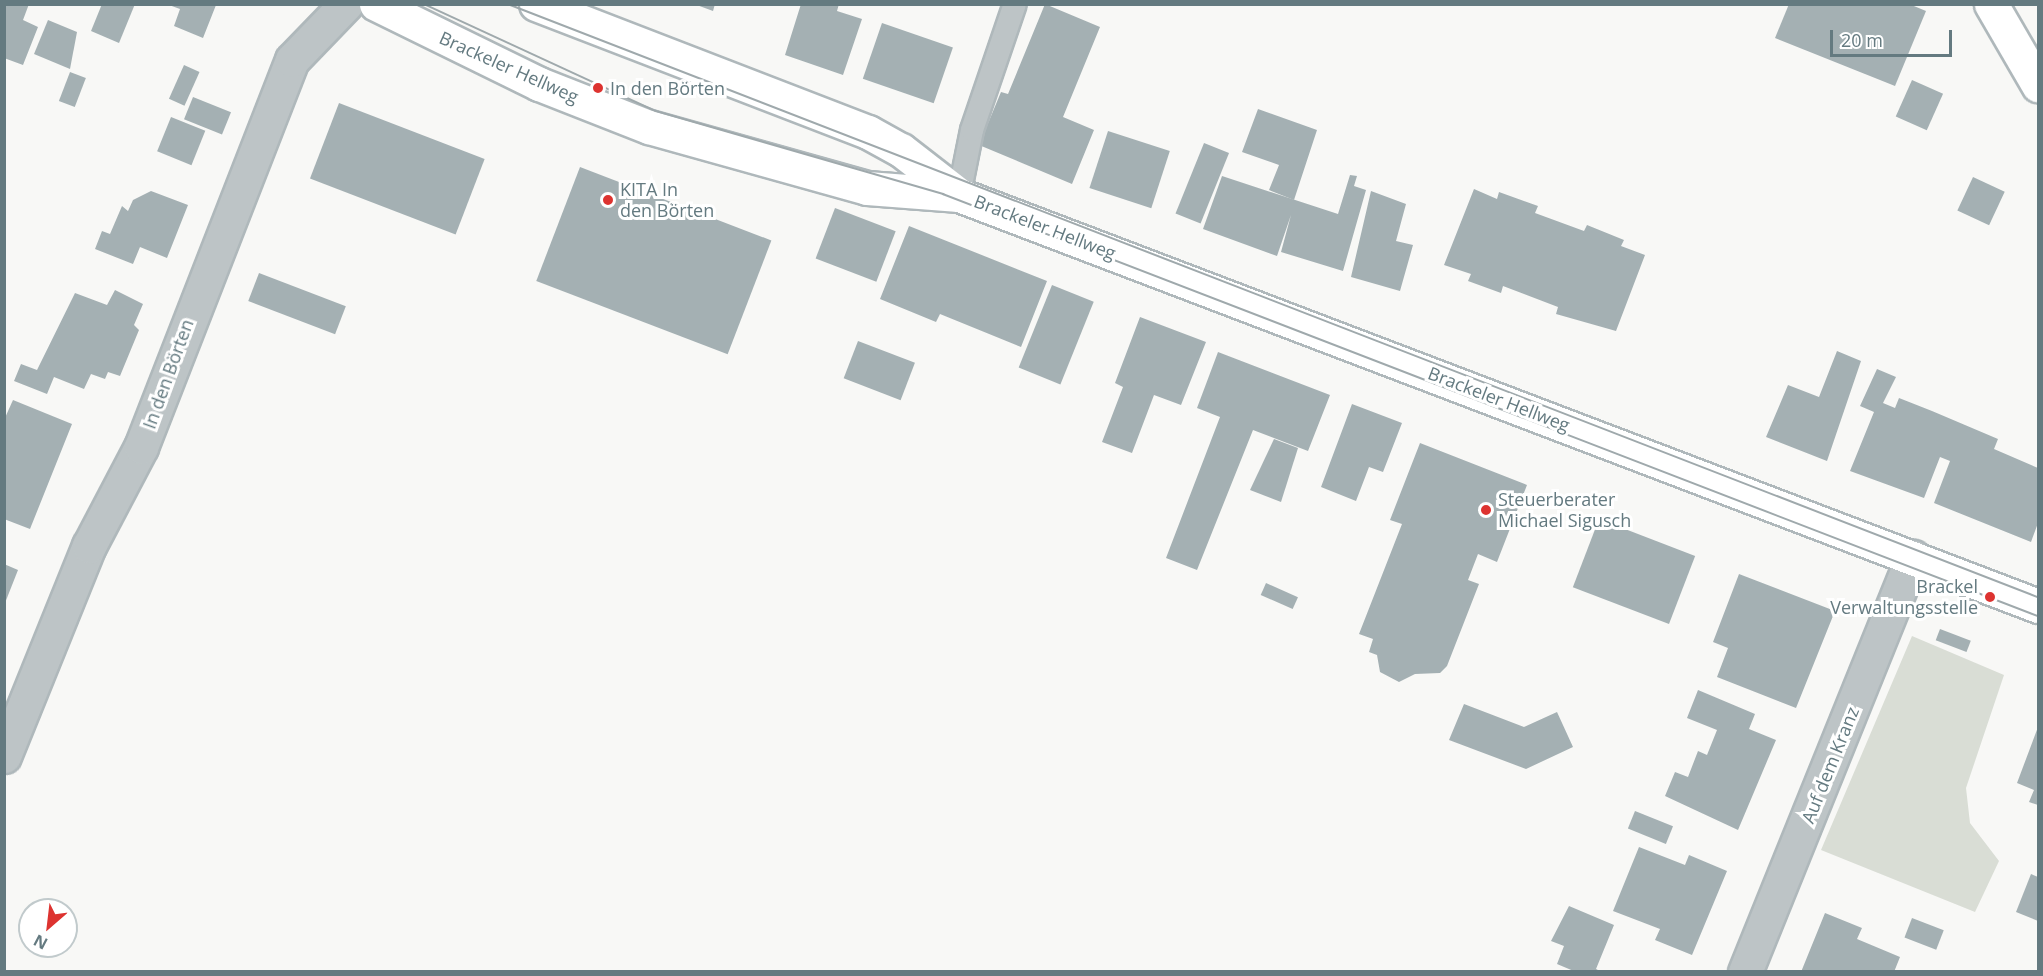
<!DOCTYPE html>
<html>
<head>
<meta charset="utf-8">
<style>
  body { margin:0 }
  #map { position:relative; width:2043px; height:976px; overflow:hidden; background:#f8f8f6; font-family:"Open Sans",sans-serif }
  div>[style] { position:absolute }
  .green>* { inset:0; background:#d9ddd5 }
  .building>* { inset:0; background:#a4b0b3; transform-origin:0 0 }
  .roads { filter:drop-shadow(2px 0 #afb8bb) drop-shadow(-2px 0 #afb8bb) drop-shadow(0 2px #afb8bb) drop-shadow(0 -2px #afb8bb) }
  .lane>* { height:22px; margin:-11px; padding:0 11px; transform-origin:11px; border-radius:11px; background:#bdc4c6 }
  .street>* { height:33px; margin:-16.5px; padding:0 16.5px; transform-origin:16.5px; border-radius:16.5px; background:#bdc4c6 }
  .secondary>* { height:33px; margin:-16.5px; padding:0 16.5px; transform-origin:16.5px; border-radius:16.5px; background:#fff }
  .tram>* { height:1.5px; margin:-0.75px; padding:0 0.75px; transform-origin:0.75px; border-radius:0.75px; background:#9fa9ac }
  .dots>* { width:16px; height:16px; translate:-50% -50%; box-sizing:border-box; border:3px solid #fff; border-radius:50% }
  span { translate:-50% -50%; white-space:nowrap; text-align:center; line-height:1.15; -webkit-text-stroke:6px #fff; paint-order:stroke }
  .street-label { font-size:18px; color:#647a80 }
  .poi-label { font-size:18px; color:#647a80 }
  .left { translate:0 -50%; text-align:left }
  .right { translate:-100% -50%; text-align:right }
  .frame { position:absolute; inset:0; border:6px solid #647a80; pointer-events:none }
  .north { position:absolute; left:18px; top:898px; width:60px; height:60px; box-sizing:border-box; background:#fff; border:2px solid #c1cacc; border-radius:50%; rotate:208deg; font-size:16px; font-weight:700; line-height:24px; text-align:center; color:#647a80 }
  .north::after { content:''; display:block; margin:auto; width:21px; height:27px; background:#dd3330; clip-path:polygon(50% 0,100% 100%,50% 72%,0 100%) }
  .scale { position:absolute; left:1830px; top:30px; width:122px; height:27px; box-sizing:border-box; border:3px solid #647a80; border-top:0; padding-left:8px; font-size:18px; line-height:21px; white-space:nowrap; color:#647a80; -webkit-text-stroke:4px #fff; paint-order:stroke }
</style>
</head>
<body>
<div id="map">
  <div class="green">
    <div style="clip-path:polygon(1912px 636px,2004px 675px,1966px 788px,1970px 823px,1999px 861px,1975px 912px,1821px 850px)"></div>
  </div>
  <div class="building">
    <div style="clip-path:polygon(6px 4px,29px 4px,23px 20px,38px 27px,23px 65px,4px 58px)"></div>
    <div style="clip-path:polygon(102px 4px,135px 4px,119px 43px,91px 31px)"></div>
    <div style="clip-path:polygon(694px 4px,715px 4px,713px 11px)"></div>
    <div style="clip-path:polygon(801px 4px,839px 4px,837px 11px,862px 19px,843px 75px,785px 55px)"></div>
    <div style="clip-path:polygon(1045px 4px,1100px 27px,1063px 117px,1094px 130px,1072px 184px,979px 145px,1001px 92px,1008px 94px)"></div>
    <div style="clip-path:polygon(1789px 4px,1909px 4px,1926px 11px,1895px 86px,1775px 38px)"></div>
    <div style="clip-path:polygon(169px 5px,216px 5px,203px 38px,174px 26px,180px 9px)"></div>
    <div style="clip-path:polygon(48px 20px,77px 32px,70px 69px,34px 54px)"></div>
    <div style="left:882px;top:23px;width:75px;height:59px;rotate:19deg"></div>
    <div style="left:184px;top:65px;width:17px;height:37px;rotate:24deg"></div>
    <div style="left:70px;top:72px;width:17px;height:31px;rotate:21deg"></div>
    <div style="left:1912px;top:80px;width:34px;height:40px;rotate:24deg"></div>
    <div style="left:193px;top:97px;width:41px;height:24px;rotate:22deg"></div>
    <div style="left:339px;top:103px;width:156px;height:81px;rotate:21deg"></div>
    <div style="clip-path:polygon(1258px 109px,1317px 130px,1294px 200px,1269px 190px,1279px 165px,1242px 152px)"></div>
    <div style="left:171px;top:117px;width:37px;height:37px;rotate:22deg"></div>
    <div style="left:1108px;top:131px;width:65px;height:60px;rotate:18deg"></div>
    <div style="left:1204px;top:143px;width:27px;height:76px;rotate:22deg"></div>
    <div style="left:580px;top:167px;width:205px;height:122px;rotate:21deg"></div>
    <div style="clip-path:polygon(1350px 175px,1357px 176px,1354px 186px,1366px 190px,1343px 271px,1281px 252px,1291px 215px,1277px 256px,1203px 229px,1222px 176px,1338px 214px)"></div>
    <div style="left:1973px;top:177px;width:35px;height:37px;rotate:25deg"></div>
    <div style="clip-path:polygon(1474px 189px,1497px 199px,1499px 192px,1538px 206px,1535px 213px,1584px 231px,1587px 225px,1624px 240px,1621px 246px,1645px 255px,1616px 331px,1556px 314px,1558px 307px,1503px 286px,1501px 293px,1468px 281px,1471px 274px,1444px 265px)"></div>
    <div style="clip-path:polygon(151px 191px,188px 205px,167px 258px,140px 247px,133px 264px,95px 249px,102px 231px,110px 234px,122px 206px,128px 211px,133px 200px)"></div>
    <div style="clip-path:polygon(1371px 191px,1406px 204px,1396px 241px,1413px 245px,1400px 291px,1351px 277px)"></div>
    <div style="left:835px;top:208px;width:65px;height:54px;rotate:21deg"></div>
    <div style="clip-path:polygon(909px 226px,1047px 281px,1021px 347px,940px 314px,936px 322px,880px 299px)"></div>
    <div style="left:259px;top:273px;width:93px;height:30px;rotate:21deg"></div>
    <div style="left:1052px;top:285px;width:45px;height:89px;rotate:22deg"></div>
    <div style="clip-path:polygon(115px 290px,143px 304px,134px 325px,139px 330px,120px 376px,108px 372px,105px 379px,91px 374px,84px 389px,54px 377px,47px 394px,14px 381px,21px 364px,37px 370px,75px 293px,107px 305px)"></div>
    <div style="clip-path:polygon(1140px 317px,1206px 342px,1181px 405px,1154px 395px,1132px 453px,1102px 442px,1123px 387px,1115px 383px)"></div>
    <div style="left:858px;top:341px;width:61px;height:40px;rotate:21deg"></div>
    <div style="clip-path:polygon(1837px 351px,1861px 361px,1827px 461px,1766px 437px,1788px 385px,1819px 397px)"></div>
    <div style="clip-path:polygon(1218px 352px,1330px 395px,1308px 451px,1253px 430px,1197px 570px,1166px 558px,1220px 417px,1197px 408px)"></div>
    <div style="clip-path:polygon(1877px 369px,1896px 377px,1883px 403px,1895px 408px,1899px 398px,1932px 411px,1998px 439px,1994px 449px,2038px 468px,2038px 523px,2031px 542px,1934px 503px,1950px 461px,1940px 457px,1924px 498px,1850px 471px,1874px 412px,1860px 406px)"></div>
    <div style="clip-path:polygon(13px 400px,72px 424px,30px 529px,4px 519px,4px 420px)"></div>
    <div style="clip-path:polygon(1352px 404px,1402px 423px,1383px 472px,1369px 467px,1356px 501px,1321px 487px)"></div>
    <div style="clip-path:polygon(1274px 439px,1298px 448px,1281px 502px,1250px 490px)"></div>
    <div style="clip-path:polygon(1420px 443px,1527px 485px,1497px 562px,1478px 554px,1468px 580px,1479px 584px,1447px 666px,1440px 673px,1415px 674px,1399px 682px,1380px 672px,1377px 655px,1369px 652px,1373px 639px,1359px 634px,1402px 524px,1390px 520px)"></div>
    <div style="left:1599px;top:519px;width:103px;height:73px;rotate:21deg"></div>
    <div style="clip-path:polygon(4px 564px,18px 570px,5px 603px,4px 603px)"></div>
    <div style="clip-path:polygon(1739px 574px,1835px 611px,1796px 708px,1717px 677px,1728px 648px,1713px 642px)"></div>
    <div style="left:1266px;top:583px;width:35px;height:13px;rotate:24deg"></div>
    <div style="left:1940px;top:629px;width:33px;height:12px;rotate:21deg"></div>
    <div style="clip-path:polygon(1698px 690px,1755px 714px,1749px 729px,1776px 740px,1738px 830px,1665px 796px,1675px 772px,1688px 777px,1698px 751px,1707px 755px,1717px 730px,1687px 718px)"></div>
    <div style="clip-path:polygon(1464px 704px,1524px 727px,1557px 712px,1573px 747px,1526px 769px,1449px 740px)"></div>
    <div style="clip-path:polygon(2038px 727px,2038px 805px,2029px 802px,2034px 790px,2017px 783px)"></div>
    <div style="left:1635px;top:811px;width:41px;height:19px;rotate:22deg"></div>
    <div style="clip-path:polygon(1639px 847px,1685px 865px,1689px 855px,1727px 871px,1692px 955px,1655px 940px,1660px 929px,1613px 911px)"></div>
    <div style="clip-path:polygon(2031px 874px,2038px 877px,2038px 921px,2016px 912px)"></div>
    <div style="clip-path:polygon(1569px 906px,1614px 925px,1596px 969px,1602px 972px,1576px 972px,1557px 964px,1564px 946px,1551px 941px)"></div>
    <div style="clip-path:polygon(1825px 913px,1862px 928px,1857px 939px,1900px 957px,1894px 972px,1801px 972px)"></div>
    <div style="left:1912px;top:918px;width:34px;height:21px;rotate:21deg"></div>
  </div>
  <div class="roads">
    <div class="lane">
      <div style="left:959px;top:195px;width:66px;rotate:-78.7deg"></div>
      <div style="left:972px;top:130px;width:133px;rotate:-71.2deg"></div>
    </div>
    <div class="street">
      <div style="left:4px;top:756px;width:227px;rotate:-68deg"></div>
      <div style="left:89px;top:546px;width:112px;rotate:-62.3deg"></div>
      <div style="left:141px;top:447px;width:415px;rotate:-68.7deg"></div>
      <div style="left:292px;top:60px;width:78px;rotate:-46deg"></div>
      <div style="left:1745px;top:972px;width:448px;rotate:-68deg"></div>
    </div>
    <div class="secondary">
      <div style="left:376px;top:4px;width:182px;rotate:26.1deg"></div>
      <div style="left:539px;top:84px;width:118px;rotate:21.4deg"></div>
      <div style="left:649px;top:127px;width:226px;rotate:15.6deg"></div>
      <div style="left:867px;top:188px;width:92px;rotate:4.4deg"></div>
      <div style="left:959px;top:195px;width:1155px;rotate:20.85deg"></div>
      <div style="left:536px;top:4px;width:356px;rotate:21.1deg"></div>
      <div style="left:868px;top:132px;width:38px;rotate:29deg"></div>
      <div style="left:901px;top:150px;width:73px;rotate:37.8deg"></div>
      <div style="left:1991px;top:4px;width:94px;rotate:59.9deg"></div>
    </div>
  </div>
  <div class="tram">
    <div style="left:424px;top:4px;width:255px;rotate:24.8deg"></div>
    <div style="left:656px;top:111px;width:299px;rotate:16.1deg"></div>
    <div style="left:943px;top:194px;width:1174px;rotate:21.08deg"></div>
    <div style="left:508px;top:4px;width:1641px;rotate:21.19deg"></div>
  </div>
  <div class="dots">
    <div style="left:598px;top:88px;background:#dd3330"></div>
    <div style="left:608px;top:200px;background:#dd3330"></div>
    <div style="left:1486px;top:510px;background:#dd3330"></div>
    <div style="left:1990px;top:597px;background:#dd3330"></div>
  </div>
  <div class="street-label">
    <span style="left:509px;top:67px;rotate:24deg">Brackeler Hellweg</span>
    <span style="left:1045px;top:227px;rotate:21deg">Brackeler Hellweg</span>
    <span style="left:168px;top:374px;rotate:-70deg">In den Börten</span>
    <span style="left:1499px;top:399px;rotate:21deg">Brackeler Hellweg</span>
    <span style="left:1830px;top:765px;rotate:-68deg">Auf dem Kranz</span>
  </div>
  <div class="poi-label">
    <span class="left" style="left:610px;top:88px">In den Börten</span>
    <span class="left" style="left:620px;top:200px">KITA In<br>den Börten</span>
    <span class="left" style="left:1498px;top:510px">Steuerberater<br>Michael Sigusch</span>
    <span class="right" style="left:1978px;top:597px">Brackel<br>Verwaltungsstelle</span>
  </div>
  <div class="frame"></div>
  <div class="north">N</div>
  <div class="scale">20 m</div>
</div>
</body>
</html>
